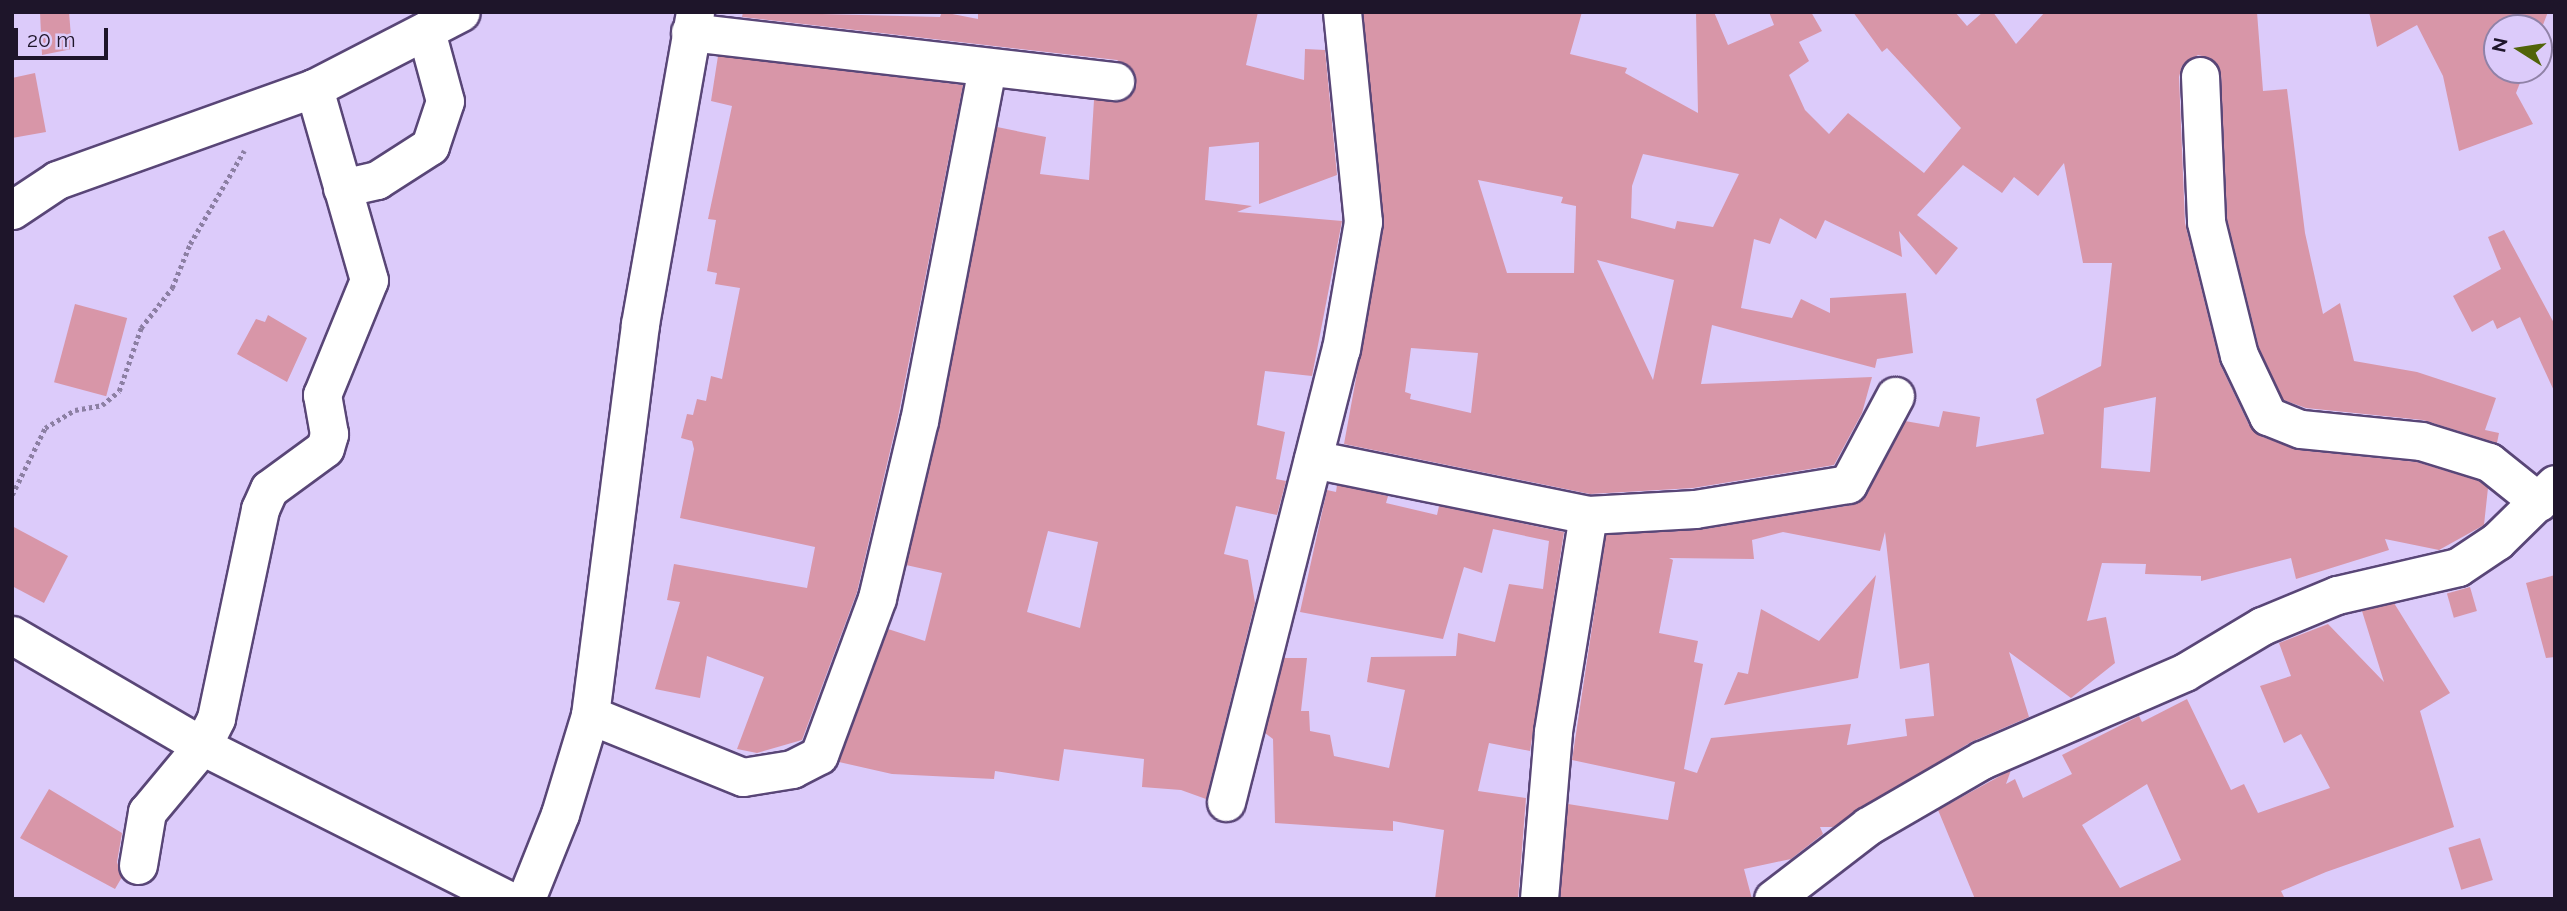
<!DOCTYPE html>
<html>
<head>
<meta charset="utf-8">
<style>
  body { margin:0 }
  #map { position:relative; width:2567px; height:911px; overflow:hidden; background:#dccbfa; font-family:Raleway,sans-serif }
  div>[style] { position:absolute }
  .building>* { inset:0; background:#d896a8; transform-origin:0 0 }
  .path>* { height:4.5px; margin-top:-2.25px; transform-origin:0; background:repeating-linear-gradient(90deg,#8c7fa3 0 3.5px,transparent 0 7px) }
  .roads { filter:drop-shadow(2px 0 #594677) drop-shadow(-2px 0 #594677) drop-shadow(0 2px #594677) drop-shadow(0 -2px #594677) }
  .minor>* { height:37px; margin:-18.5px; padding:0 18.5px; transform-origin:18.5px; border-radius:18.5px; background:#fff }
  span { translate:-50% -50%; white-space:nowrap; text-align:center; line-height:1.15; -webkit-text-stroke:7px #dccbfa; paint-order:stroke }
  .frame { position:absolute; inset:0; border:14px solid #1e152a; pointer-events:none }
  .north { position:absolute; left:2483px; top:14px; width:70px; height:70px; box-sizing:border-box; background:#dccbfa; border:2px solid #9082a7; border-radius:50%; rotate:282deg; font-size:19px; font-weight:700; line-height:28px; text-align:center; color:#1e152a }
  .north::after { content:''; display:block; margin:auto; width:24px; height:32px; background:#516309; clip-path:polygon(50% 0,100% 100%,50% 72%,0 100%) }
  .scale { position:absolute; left:14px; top:28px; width:94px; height:32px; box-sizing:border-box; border:4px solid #1e152a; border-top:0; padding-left:9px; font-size:21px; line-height:24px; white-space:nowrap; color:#1e152a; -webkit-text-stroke:5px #dccbfa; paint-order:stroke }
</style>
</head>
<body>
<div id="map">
  <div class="building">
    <div style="clip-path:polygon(40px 12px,69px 12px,72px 49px,42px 55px)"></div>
    <div style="clip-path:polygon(evenodd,743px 12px,940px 17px,942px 12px,978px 19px,978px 12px,1258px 12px,1246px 65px,1304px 80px,1305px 49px,1325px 50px,1337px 175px,1259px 204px,1259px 142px,1209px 147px,1205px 200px,1252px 206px,1237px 212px,1342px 221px,1312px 376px,1265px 371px,1257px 425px,1285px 432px,1276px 479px,1286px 481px,1277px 515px,1236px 506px,1224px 554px,1248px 560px,1255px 603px,1206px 799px,1181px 790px,1142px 787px,1144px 759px,1064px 749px,1059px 781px,995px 771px,994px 779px,892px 774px,839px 762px,888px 629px,925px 641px,942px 573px,906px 565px,997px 127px,1046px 137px,1040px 174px,1089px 180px,1094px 100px,1124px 100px,1136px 84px,1134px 72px,1117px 60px,742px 17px,743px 12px,1048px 531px,1098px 542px,1080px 628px,1027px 612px,1048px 531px)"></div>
    <div style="clip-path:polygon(evenodd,1363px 12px,1582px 12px,1570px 54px,1627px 68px,1625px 73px,1698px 113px,1696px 12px,1714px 12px,1728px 45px,1774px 25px,1769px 12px,1811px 12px,1822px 31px,1799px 42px,1809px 61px,1789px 75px,1805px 110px,1829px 134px,1848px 113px,1924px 173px,1961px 128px,1887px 48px,1882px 52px,1853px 12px,1955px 12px,1967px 26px,1983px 12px,1993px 12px,2016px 44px,2045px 12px,2257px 12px,2263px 91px,2287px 89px,2305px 233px,2323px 314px,2340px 303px,2354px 361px,2417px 372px,2496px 398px,2485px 430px,2499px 433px,2497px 443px,2423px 420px,2306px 408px,2283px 400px,2259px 348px,2227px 219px,2221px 74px,2210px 58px,2198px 55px,2182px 66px,2179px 77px,2185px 223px,2220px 364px,2249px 425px,2260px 436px,2299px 450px,2417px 462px,2479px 481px,2488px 488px,2484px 525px,2439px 550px,2385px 539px,2389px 550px,2296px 579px,2291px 558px,2201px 581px,2201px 576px,2145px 574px,2146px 564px,2102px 563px,2087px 621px,2106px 617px,2115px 663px,2071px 698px,2009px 652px,2029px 717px,1971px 742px,1833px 827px,1820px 827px,1823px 834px,1791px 859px,1744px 869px,1752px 899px,1560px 899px,1568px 804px,1668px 820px,1675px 782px,1572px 760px,1606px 535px,1698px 530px,1852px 505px,1867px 494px,1905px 421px,1939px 427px,1943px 411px,1980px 417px,1976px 447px,2044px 434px,2036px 399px,2101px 366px,2112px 263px,2083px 263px,2064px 163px,2038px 196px,2014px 177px,2002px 193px,1963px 165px,1917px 215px,1958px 248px,1936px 275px,1899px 231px,1902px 257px,1825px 220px,1816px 239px,1780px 218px,1770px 244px,1754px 239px,1741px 308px,1792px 318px,1801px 299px,1830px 313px,1830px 298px,1906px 293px,1913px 353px,1877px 359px,1875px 368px,1712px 325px,1701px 384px,1872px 377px,1862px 413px,1834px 465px,1693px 488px,1590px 494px,1344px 444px,1384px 225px,1363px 12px,1643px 154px,1739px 174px,1713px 227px,1677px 221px,1675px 229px,1631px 218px,1632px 186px,1643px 154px,1363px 12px,1478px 180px,1563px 197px,1561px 203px,1576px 206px,1574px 273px,1507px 273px,1478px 180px,1363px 12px,1597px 260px,1674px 280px,1653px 380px,1597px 260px,1363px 12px,1411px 348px,1478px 353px,1471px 413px,1410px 399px,1411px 394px,1405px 392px,1411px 348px,1363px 12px,2156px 397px,2150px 472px,2101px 468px,2104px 408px,2156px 397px,1363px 12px,1783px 532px,1880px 551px,1885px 532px,1900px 669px,1929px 663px,1934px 716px,1905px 719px,1907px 736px,1847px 745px,1851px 724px,1711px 738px,1697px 773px,1684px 769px,1703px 664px,1694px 662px,1698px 641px,1659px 633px,1673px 560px,1669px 558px,1754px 559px,1752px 540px,1783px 532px)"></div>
    <div style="clip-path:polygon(2369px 12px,2548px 12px,2539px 35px,2539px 28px,2497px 28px,2497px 70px,2525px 70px,2516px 93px,2533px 124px,2459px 151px,2443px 76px,2417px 25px,2377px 47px)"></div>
    <div style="clip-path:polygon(718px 56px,963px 85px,898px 417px,857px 592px,802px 740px,757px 753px,737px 749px,764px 677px,707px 656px,700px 698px,655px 689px,680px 602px,667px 600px,674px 564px,807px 588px,815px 547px,680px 518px,694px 449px,692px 441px,681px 438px,687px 414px,693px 415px,697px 399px,706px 401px,711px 376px,722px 379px,740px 288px,715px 284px,717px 273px,707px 271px,716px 220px,708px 219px,732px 106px,711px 101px)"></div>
    <div style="clip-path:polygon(35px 73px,46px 132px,12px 138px,12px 78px)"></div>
    <div style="clip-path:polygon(2504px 230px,2555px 325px,2555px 393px,2520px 317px,2497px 329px,2493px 320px,2472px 332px,2453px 296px,2501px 269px,2488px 237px)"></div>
    <div style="left:75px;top:304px;width:54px;height:81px;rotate:15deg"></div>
    <div style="clip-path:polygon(268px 315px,307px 338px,287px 382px,237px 354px,256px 319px,265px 322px)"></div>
    <div style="clip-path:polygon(1337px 485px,1388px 496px,1386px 503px,1437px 515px,1439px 506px,1564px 532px,1530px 751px,1489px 743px,1478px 791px,1526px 798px,1518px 899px,1435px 899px,1444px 830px,1393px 821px,1393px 831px,1275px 823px,1273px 739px,1265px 733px,1284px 658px,1307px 658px,1301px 711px,1309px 711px,1310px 731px,1330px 735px,1334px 756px,1389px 768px,1405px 690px,1367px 682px,1371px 657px,1456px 656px,1458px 633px,1495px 642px,1509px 584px,1543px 589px,1549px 541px,1493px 529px,1482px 573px,1464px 567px,1443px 639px,1300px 612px,1327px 490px,1336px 492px)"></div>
    <div style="clip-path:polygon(12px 526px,68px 556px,44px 603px,12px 586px)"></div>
    <div style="clip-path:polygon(1876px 575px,1858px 678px,1724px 705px,1738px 672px,1748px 674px,1761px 609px,1819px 641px)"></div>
    <div style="clip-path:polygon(2555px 575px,2555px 657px,2546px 658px,2526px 583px)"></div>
    <div style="left:2470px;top:587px;width:25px;height:24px;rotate:74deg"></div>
    <div style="clip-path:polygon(evenodd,2394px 603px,2450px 693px,2420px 711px,2454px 827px,2326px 872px,2281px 891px,2285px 899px,1975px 899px,1938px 810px,2011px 770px,2006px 784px,2015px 779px,2023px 798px,2072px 774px,2062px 755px,2139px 716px,2142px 722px,2187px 699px,2231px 790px,2244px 784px,2258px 813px,2330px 788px,2301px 734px,2284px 743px,2260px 686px,2291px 676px,2279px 643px,2328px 624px,2384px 682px,2362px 611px,2394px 603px,2147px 784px,2181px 860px,2120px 888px,2082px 825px,2147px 784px)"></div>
    <div style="clip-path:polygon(49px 789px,122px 833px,117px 862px,122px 877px,115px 889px,20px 838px)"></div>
    <div style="left:2480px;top:838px;width:44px;height:33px;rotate:73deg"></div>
  </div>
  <div class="path">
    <div style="left:12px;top:495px;width:75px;rotate:-63.8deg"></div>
    <div style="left:45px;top:428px;width:35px;rotate:-31deg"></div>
    <div style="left:75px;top:410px;width:27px;rotate:-10deg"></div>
    <div style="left:102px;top:405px;width:22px;rotate:-39deg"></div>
    <div style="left:119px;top:391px;width:67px;rotate:-70.8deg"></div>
    <div style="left:141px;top:328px;width:51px;rotate:-52.2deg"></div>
    <div style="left:172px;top:288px;width:48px;rotate:-67.8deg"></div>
    <div style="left:190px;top:244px;width:108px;rotate:-59.9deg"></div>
  </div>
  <div class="roads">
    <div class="minor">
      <div style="left:690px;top:32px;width:428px;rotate:6.6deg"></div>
      <div style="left:2200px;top:76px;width:146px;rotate:87.6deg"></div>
      <div style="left:2206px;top:222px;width:137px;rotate:76.1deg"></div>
      <div style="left:2239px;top:355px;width:68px;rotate:64.6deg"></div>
      <div style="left:2268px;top:416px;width:35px;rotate:22deg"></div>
      <div style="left:2301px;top:429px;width:121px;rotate:5.7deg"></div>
      <div style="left:2421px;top:441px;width:71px;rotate:17.2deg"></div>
      <div style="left:2489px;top:462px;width:64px;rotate:38.7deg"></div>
      <div style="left:342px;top:188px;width:36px;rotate:-13deg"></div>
      <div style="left:377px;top:180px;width:63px;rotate:-32.7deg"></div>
      <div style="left:430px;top:146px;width:47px;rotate:-71.6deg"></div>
      <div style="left:445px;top:101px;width:73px;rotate:-105.2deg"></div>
      <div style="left:12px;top:210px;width:54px;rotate:-33.7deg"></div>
      <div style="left:57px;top:180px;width:273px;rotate:-19.7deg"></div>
      <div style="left:314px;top:88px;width:165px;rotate:-27.3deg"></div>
      <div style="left:1313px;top:459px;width:281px;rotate:11.5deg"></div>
      <div style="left:1588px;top:515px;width:220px;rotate:99.2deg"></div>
      <div style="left:1553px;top:732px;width:168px;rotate:94.8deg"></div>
      <div style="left:1588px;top:515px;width:107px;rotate:-3.2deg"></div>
      <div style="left:1695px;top:509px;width:155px;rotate:-9.3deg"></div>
      <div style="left:1848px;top:484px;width:100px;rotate:-61.9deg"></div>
      <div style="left:12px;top:635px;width:220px;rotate:30.3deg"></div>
      <div style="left:202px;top:746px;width:340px;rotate:26.7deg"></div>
      <div style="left:590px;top:715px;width:165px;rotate:22.1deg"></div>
      <div style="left:743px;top:777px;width:50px;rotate:-9.3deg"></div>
      <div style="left:792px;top:769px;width:30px;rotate:-27deg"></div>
      <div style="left:819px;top:755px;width:167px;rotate:-69.7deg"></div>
      <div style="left:877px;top:598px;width:182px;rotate:-76.7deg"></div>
      <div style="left:919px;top:421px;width:359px;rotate:-79.1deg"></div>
      <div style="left:1226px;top:802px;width:467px;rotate:-75.8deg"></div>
      <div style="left:1341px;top:349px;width:129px;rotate:-80.2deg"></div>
      <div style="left:1363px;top:222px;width:211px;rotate:-95.7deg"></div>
      <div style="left:138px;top:865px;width:54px;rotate:-80.4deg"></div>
      <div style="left:147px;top:812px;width:86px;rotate:-50.2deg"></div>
      <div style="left:202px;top:746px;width:31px;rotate:-63deg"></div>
      <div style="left:216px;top:718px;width:214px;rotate:-78.1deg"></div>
      <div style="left:260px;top:509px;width:22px;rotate:-66deg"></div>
      <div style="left:269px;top:489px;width:69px;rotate:-36.2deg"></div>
      <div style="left:325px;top:448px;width:15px;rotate:-74deg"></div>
      <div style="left:329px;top:434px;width:40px;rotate:-100deg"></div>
      <div style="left:322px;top:395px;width:124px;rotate:-67.8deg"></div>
      <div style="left:369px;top:280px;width:200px;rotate:-106deg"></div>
      <div style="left:526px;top:899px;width:92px;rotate:-68.2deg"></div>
      <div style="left:560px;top:814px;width:103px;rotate:-73.1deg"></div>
      <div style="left:590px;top:715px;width:394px;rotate:-82.7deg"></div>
      <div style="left:640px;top:324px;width:317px;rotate:-80deg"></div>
      <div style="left:1773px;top:899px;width:120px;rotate:-37.5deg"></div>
      <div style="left:1868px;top:826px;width:132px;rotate:-30.1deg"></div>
      <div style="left:1982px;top:760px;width:221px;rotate:-23.4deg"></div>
      <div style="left:2185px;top:672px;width:90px;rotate:-30.9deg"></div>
      <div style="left:2262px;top:626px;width:81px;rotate:-22.5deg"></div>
      <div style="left:2337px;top:595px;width:124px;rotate:-13deg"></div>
      <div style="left:2458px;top:567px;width:47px;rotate:-33.7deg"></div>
      <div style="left:2497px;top:541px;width:81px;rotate:-44.5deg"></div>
    </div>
  </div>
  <div class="frame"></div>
  <div class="north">N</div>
  <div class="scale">20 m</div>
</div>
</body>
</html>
